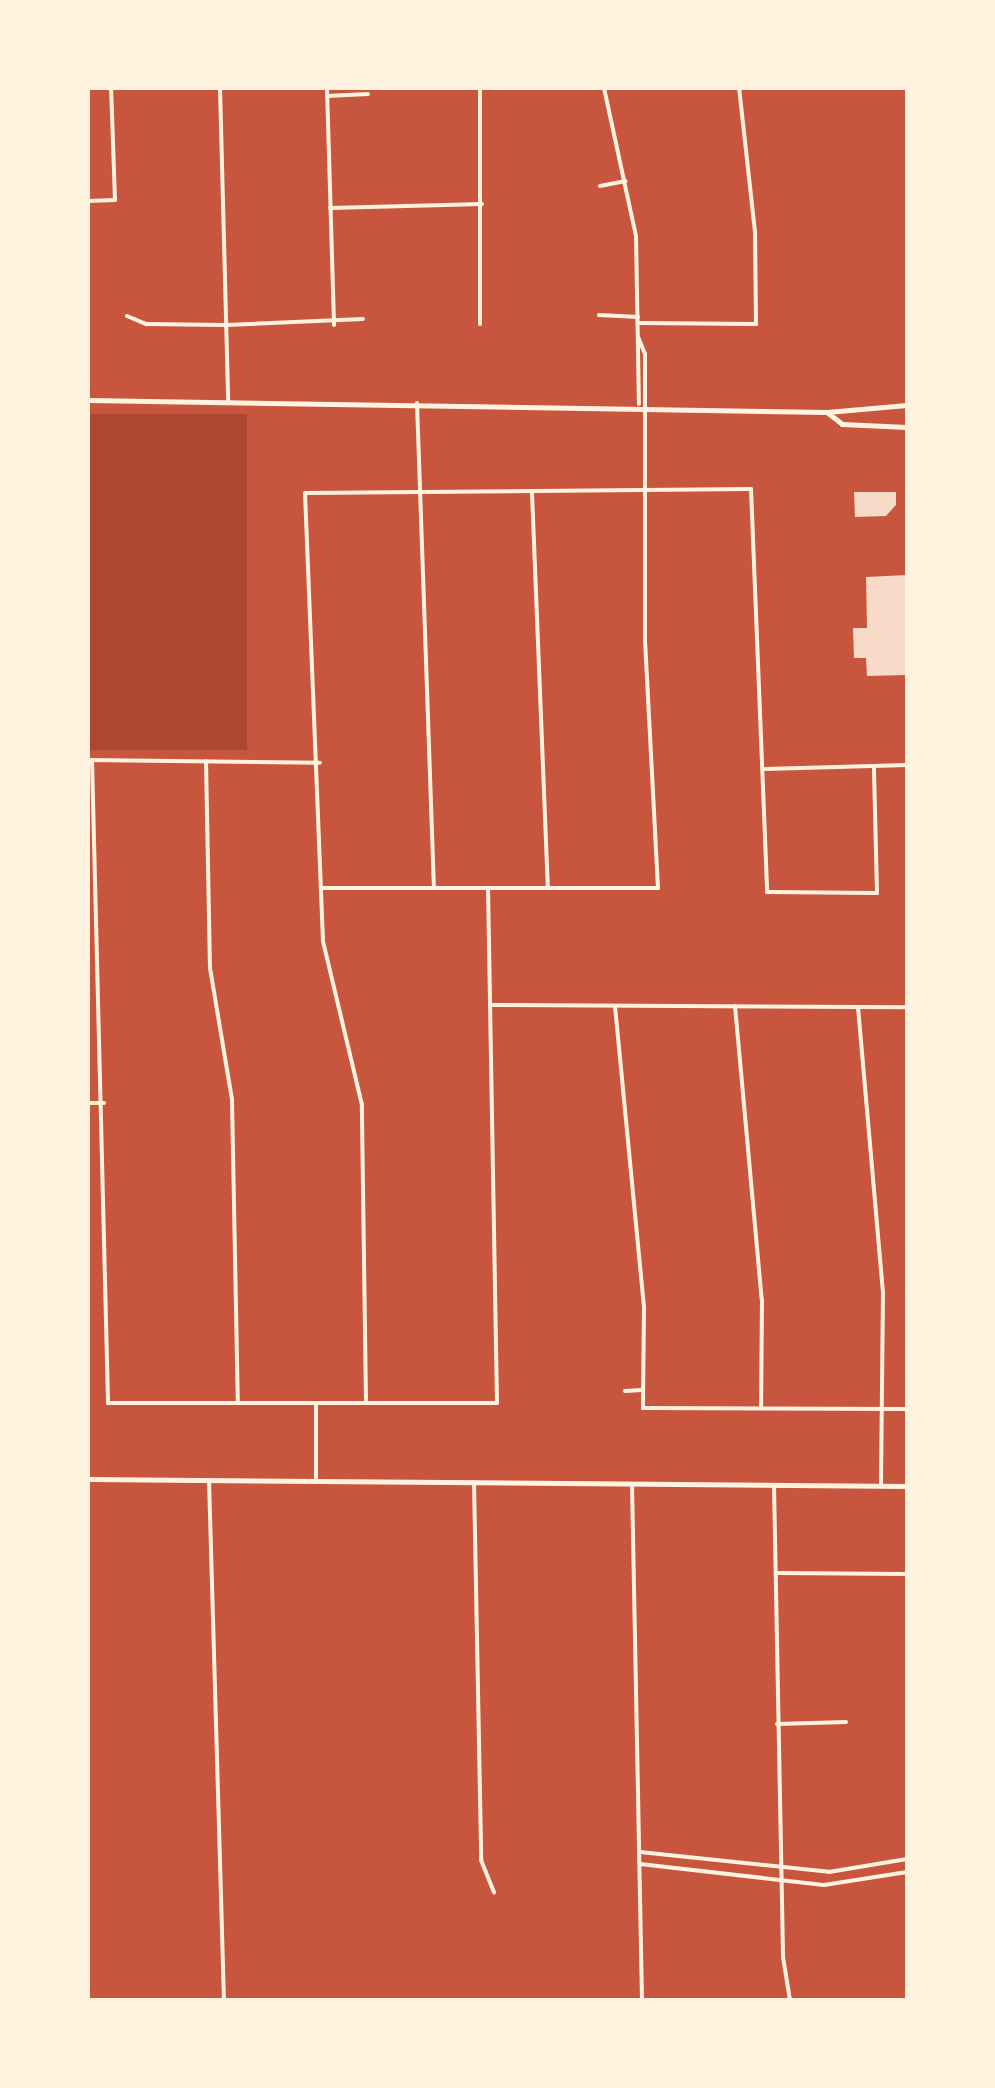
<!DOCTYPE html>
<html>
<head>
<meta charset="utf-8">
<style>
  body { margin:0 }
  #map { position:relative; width:995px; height:2088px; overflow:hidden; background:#c8553d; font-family:Mulish,sans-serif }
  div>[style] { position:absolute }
  .green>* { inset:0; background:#ae4732; transform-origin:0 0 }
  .building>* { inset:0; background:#f7dbc8 }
  .minor>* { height:4px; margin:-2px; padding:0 2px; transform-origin:2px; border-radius:2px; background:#fff3e0 }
  .tertiary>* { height:5px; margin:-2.5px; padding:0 2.5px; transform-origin:2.5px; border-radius:2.5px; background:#fff3e0 }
  .secondary>* { height:5px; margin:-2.5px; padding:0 2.5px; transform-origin:2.5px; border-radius:2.5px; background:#fff3e0 }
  span { translate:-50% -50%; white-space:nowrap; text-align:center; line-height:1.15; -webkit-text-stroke:6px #fff3e0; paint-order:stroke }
  .frame { position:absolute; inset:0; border:90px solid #fff3e0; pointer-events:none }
</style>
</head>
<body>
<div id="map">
  <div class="green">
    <div style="left:88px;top:414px;width:159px;height:336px"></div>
  </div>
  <div class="building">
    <div style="clip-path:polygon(854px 492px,896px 492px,896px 505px,886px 516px,855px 517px)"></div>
    <div style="clip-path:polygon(907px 575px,907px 675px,867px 676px,866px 658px,854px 658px,853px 628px,867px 628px,866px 577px)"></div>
  </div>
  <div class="minor">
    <div style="left:220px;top:88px;width:313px;rotate:88.5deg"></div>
    <div style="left:327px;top:88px;width:237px;rotate:88.3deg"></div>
    <div style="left:604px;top:88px;width:151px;rotate:77.8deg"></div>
    <div style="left:636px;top:236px;width:168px;rotate:89deg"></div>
    <div style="left:327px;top:96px;width:41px;rotate:-2.8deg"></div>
    <div style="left:600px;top:186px;width:26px;rotate:-11deg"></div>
    <div style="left:88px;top:201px;width:27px;rotate:-2deg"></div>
    <div style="left:115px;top:200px;width:112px;rotate:-92deg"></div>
    <div style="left:330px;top:208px;width:152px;rotate:-1.5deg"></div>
    <div style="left:599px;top:315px;width:39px;rotate:3deg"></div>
    <div style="left:127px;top:316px;width:21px;rotate:23deg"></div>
    <div style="left:146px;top:324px;width:81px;rotate:0.7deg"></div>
    <div style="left:227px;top:325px;width:136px;rotate:-2.5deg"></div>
    <div style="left:638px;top:323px;width:118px;rotate:0.5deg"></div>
    <div style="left:756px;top:324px;width:92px;rotate:-90.6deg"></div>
    <div style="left:755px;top:232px;width:145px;rotate:-96.3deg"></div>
    <div style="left:480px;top:324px;width:236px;rotate:-90deg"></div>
    <div style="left:417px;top:403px;width:485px;rotate:88deg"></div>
    <div style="left:532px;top:493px;width:395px;rotate:87.7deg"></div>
    <div style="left:88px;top:760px;width:232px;rotate:0.7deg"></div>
    <div style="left:92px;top:760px;width:643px;rotate:88.57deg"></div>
    <div style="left:108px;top:1403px;width:389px"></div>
    <div style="left:497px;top:1403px;width:515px;rotate:-91deg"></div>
    <div style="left:206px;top:761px;width:207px;rotate:88.9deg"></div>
    <div style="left:210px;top:968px;width:134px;rotate:80.5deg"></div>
    <div style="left:232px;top:1100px;width:303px;rotate:88.9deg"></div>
    <div style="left:765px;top:769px;width:142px;rotate:-1.6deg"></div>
    <div style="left:322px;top:888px;width:336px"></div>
    <div style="left:658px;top:888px;width:245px;rotate:-93deg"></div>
    <div style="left:645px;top:643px;width:289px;rotate:-90deg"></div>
    <div style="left:645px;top:354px;width:18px;rotate:-112deg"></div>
    <div style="left:490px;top:1005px;width:417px;rotate:0.3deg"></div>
    <div style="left:615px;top:1006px;width:302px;rotate:84.5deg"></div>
    <div style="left:644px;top:1307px;width:101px;rotate:90.6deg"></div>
    <div style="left:643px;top:1408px;width:264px;rotate:0.2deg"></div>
    <div style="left:735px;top:1006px;width:295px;rotate:84.8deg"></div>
    <div style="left:762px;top:1300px;width:108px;rotate:90.5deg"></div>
    <div style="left:858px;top:1007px;width:286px;rotate:85deg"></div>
    <div style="left:883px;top:1292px;width:194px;rotate:90.6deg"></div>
    <div style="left:88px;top:1103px;width:16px"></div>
    <div style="left:625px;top:1391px;width:17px;rotate:-3deg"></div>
    <div style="left:366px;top:1403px;width:298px;rotate:-90.8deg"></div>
    <div style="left:362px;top:1105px;width:169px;rotate:-103.4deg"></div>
    <div style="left:323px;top:941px;width:448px;rotate:-92.3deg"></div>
    <div style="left:305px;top:493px;width:446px;rotate:-0.5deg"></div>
    <div style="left:751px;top:489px;width:403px;rotate:87.7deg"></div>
    <div style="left:767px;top:892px;width:110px;rotate:0.5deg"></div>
    <div style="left:877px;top:893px;width:127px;rotate:-91.4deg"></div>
    <div style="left:209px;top:1480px;width:520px;rotate:88.35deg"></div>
    <div style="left:316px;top:1481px;width:78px;rotate:-90deg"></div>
    <div style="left:474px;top:1482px;width:378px;rotate:88.9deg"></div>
    <div style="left:481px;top:1860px;width:35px;rotate:68deg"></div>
    <div style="left:632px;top:1484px;width:516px;rotate:88.89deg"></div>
    <div style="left:774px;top:1485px;width:472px;rotate:88.9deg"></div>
    <div style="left:783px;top:1957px;width:44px;rotate:80.8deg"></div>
    <div style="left:776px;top:1573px;width:131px;rotate:0.4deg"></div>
    <div style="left:777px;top:1724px;width:69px;rotate:-1.7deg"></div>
    <div style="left:640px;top:1852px;width:190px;rotate:6deg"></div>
    <div style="left:829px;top:1872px;width:79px;rotate:-9.5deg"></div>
    <div style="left:640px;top:1864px;width:185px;rotate:6.5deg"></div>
    <div style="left:824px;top:1885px;width:84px;rotate:-8.9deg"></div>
  </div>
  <div class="tertiary">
    <div style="left:88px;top:1479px;width:819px;rotate:0.49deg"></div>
  </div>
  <div class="secondary">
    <div style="left:88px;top:400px;width:739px;rotate:0.93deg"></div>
    <div style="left:827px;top:412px;width:80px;rotate:-5deg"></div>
    <div style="left:828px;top:413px;width:18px;rotate:38deg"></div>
    <div style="left:842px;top:424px;width:65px;rotate:2.6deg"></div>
  </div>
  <div class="frame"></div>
</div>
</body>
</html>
